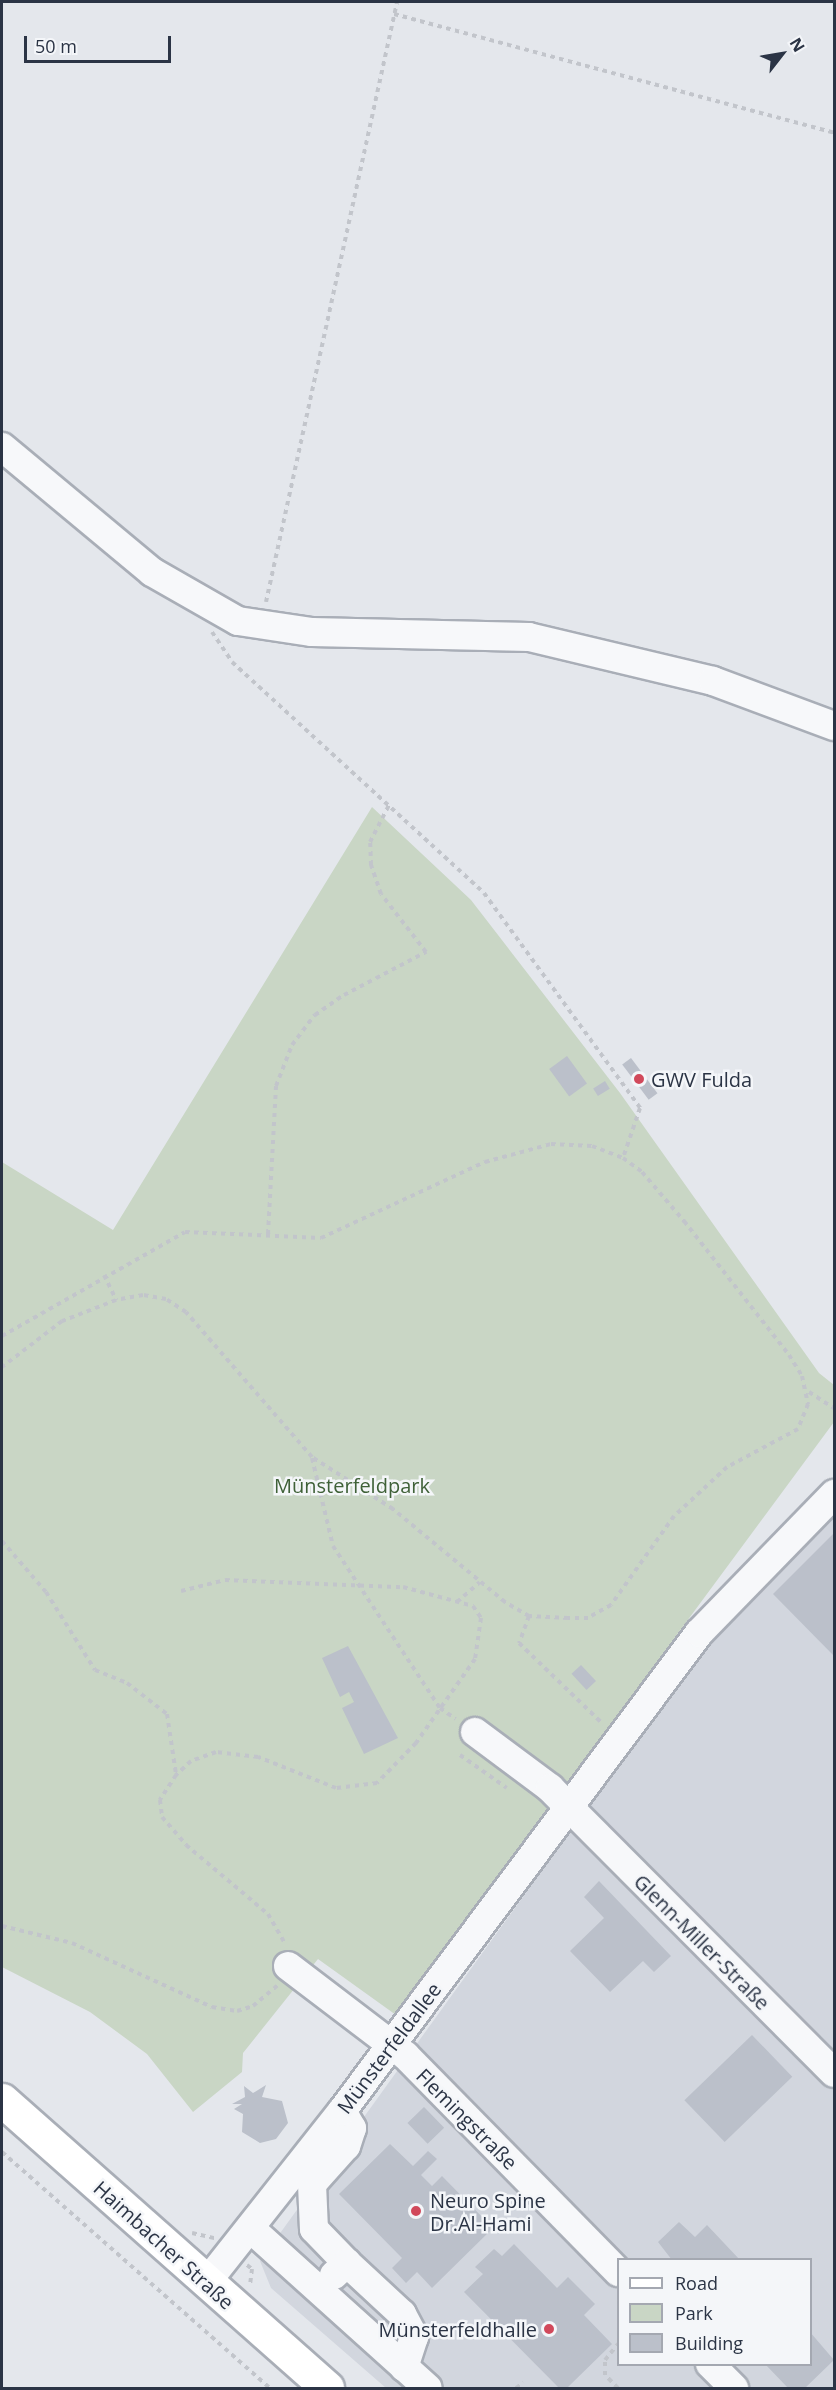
<!DOCTYPE html>
<html>
<head>
<meta charset="utf-8">
<style>
  body { margin:0 }
  #map { position:relative; width:836px; height:2390px; overflow:hidden; background:#e4e7ec; font-family:"Open Sans",sans-serif }
  div>[style] { position:absolute }
  .built>* { inset:0; background:#d2d6de }
  .green>* { inset:0; background:#c9d6c5 }
  .building>* { inset:0; background:#bbc0ca; transform-origin:0 0 }
  .path>* { height:4px; margin-top:-2px; transform-origin:0; background:repeating-linear-gradient(90deg,#c2c5cb 0 4.5px,transparent 0 9px) }
  .roads { filter:drop-shadow(2px 0 #a9aeb7) drop-shadow(-2px 0 #a9aeb7) drop-shadow(0 2px #a9aeb7) drop-shadow(0 -2px #a9aeb7) }
  .minor>* { height:28px; margin:-14px; padding:0 14px; transform-origin:14px; border-radius:14px; background:#f7f8fa }
  .major>* { height:33px; margin:-16.5px; padding:0 16.5px; transform-origin:16.5px; border-radius:16.5px; background:#fff }
  .dots>* { width:16px; height:16px; translate:-50% -50%; box-sizing:border-box; border:3px solid #f4f6f9; border-radius:50% }
  span { translate:-50% -50%; white-space:nowrap; text-align:center; line-height:1.15; -webkit-text-stroke:5px #f4f6f9; paint-order:stroke }
  .poi-label { font-size:20px; color:#2b3445 }
  .left { translate:0 -50%; text-align:left }
  .right { translate:-100% -50%; text-align:right }
  .park-label { font-size:20px; color:#3f6138 }
  .street-label { font-size:20px; color:#2b3445 }
  .frame { position:absolute; inset:0; border:3px solid #2b3445; pointer-events:none }
  .legend { position:absolute; left:617px; top:2258px; width:195px; height:108px; box-sizing:border-box; background:#f4f6f9; border:2px solid #a4a8b1; margin:0; padding:8px 10px; list-style:none; font-size:18px; color:#2b3445 }
  .legend li { display:flex; align-items:center; gap:12px; height:30px }
  .legend b { width:30px; border:2px solid #a4a8b1 }
  .north { position:absolute; left:752px; top:24px; width:60px; height:60px; -webkit-text-stroke:4px #f4f6f9; paint-order:stroke; rotate:59deg; font-size:16px; font-weight:700; line-height:24px; text-align:center; color:#2b3445 }
  .north::after { content:''; display:block; margin:auto; width:21px; height:27px; background:#2b3445; clip-path:polygon(50% 0,100% 100%,50% 72%,0 100%) }
  .scale { position:absolute; left:24px; top:36px; width:147px; height:27px; box-sizing:border-box; border:3px solid #2b3445; border-top:0; padding-left:8px; font-size:18px; line-height:21px; white-space:nowrap; color:#2b3445; -webkit-text-stroke:4px #f4f6f9; paint-order:stroke }
</style>
</head>
<body>
<div id="map">
  <div class="built">
    <div style="clip-path:polygon(evenodd,834px 1505px,834px 2388px,386px 2388px,271px 2288px,260px 2261px,722px 1621px,834px 1505px,618px 2260px,810px 2260px,810px 2364px,618px 2364px,618px 2260px)"></div>
  </div>
  <div class="green">
    <div style="clip-path:polygon(372px 807px,471px 900px,620px 1093px,819px 1373px,834px 1385px,834px 1422px,396px 2015px,318px 1959px,243px 2053px,242px 2072px,193px 2112px,147px 2054px,90px 2012px,2px 1967px,2px 1162px,113px 1230px)"></div>
  </div>
  <div class="building">
    <div style="left:567px;top:1056px;width:34px;height:22px;rotate:54deg"></div>
    <div style="left:631px;top:1058px;width:44px;height:11px;rotate:53deg"></div>
    <div style="left:605px;top:1081px;width:9px;height:14px;rotate:58deg"></div>
    <div style="clip-path:polygon(834px 1533px,834px 1656px,773px 1594px)"></div>
    <div style="clip-path:polygon(348px 1646px,398px 1738px,364px 1754px,342px 1708px,354px 1702px,349px 1692px,340px 1697px,322px 1658px)"></div>
    <div style="left:581px;top:1665px;width:22px;height:13px;rotate:47deg"></div>
    <div style="clip-path:polygon(599px 1881px,671px 1956px,654px 1972px,643px 1961px,610px 1992px,570px 1951px,604px 1918px,584px 1897px)"></div>
    <div style="left:752px;top:2035px;width:58px;height:94px;rotate:46deg"></div>
    <div style="clip-path:polygon(266px 2085px,262px 2097px,282px 2101px,288px 2123px,276px 2139px,260px 2143px,242px 2132px,243px 2114px,234px 2109px,242px 2104px,232px 2104px,245px 2097px,244px 2086px,253px 2093px)"></div>
    <div style="left:424px;top:2107px;width:29px;height:23px;rotate:46deg"></div>
    <div style="clip-path:polygon(390px 2144px,413px 2166px,428px 2151px,437px 2159px,421px 2175px,432px 2186px,442px 2176px,493px 2228px,432px 2288px,417px 2272px,406px 2283px,392px 2268px,402px 2258px,339px 2194px)"></div>
    <div style="clip-path:polygon(679px 2222px,695px 2237px,707px 2225px,740px 2260px,672px 2260px,658px 2242px)"></div>
    <div style="clip-path:polygon(514px 2244px,557px 2288px,568px 2277px,595px 2304px,584px 2315px,612px 2344px,567px 2388px,559px 2388px,464px 2292px,483px 2274px,475px 2267px,494px 2249px,502px 2256px)"></div>
    <div style="clip-path:polygon(810px 2332px,834px 2360px,805px 2388px,788px 2388px,765px 2364px,810px 2364px)"></div>
  </div>
  <div class="path">
    <div style="left:394px;top:14px;width:456px;rotate:15.1deg"></div>
    <div style="left:266px;top:602px;width:614px;rotate:-77.68deg"></div>
    <div style="left:212px;top:632px;width:36px;rotate:56deg"></div>
    <div style="left:232px;top:662px;width:342px;rotate:42.5deg"></div>
    <div style="left:484px;top:893px;width:266px;rotate:54deg"></div>
    <div style="left:640px;top:1108px;width:53px;rotate:108.8deg"></div>
    <div style="left:268px;top:1234px;width:148px;rotate:-86.9deg"></div>
    <div style="left:276px;top:1086px;width:44px;rotate:-68.7deg"></div>
    <div style="left:292px;top:1045px;width:38px;rotate:-53deg"></div>
    <div style="left:315px;top:1015px;width:35px;rotate:-35deg"></div>
    <div style="left:344px;top:995px;width:93px;rotate:-27.7deg"></div>
    <div style="left:426px;top:952px;width:73px;rotate:-127.8deg"></div>
    <div style="left:381px;top:894px;width:31px;rotate:-109deg"></div>
    <div style="left:371px;top:865px;width:23px;rotate:-92deg"></div>
    <div style="left:370px;top:842px;width:42px;rotate:-62.8deg"></div>
    <div style="left:104px;top:1275px;width:28px;rotate:64deg"></div>
    <div style="left:2px;top:1336px;width:210px;rotate:-29.6deg"></div>
    <div style="left:185px;top:1232px;width:136px;rotate:2.5deg"></div>
    <div style="left:321px;top:1238px;width:181px;rotate:-24.9deg"></div>
    <div style="left:485px;top:1162px;width:68px;rotate:-15.3deg"></div>
    <div style="left:551px;top:1144px;width:41px;rotate:2.8deg"></div>
    <div style="left:592px;top:1146px;width:33px;rotate:21deg"></div>
    <div style="left:623px;top:1158px;width:24px;rotate:36deg"></div>
    <div style="left:642px;top:1172px;width:65px;rotate:49.4deg"></div>
    <div style="left:684px;top:1221px;width:170px;rotate:51.9deg"></div>
    <div style="left:789px;top:1355px;width:25px;rotate:58deg"></div>
    <div style="left:802px;top:1376px;width:29px;rotate:78deg"></div>
    <div style="left:808px;top:1404px;width:27px;rotate:112deg"></div>
    <div style="left:798px;top:1429px;width:81px;rotate:151.8deg"></div>
    <div style="left:727px;top:1467px;width:72px;rotate:137.2deg"></div>
    <div style="left:674px;top:1516px;width:109px;rotate:125.3deg"></div>
    <div style="left:611px;top:1605px;width:26px;rotate:151deg"></div>
    <div style="left:588px;top:1618px;width:20px;rotate:180deg"></div>
    <div style="left:568px;top:1618px;width:39px;rotate:-177deg"></div>
    <div style="left:529px;top:1616px;width:28px;rotate:-150deg"></div>
    <div style="left:505px;top:1602px;width:146px;rotate:-140.3deg"></div>
    <div style="left:393px;top:1509px;width:96px;rotate:-147.3deg"></div>
    <div style="left:312px;top:1457px;width:192px;rotate:-131deg"></div>
    <div style="left:186px;top:1312px;width:24px;rotate:-147deg"></div>
    <div style="left:166px;top:1299px;width:23px;rotate:-170deg"></div>
    <div style="left:143px;top:1295px;width:27px;rotate:170deg"></div>
    <div style="left:116px;top:1300px;width:58px;rotate:158.7deg"></div>
    <div style="left:62px;top:1321px;width:76px;rotate:142.5deg"></div>
    <div style="left:809px;top:1392px;width:30px;rotate:33deg"></div>
    <div style="left:312px;top:1458px;width:90px;rotate:76.6deg"></div>
    <div style="left:333px;top:1546px;width:194px;rotate:56.6deg"></div>
    <div style="left:440px;top:1708px;width:19px;rotate:35deg"></div>
    <div style="left:2px;top:1541px;width:67px;rotate:49.2deg"></div>
    <div style="left:46px;top:1592px;width:92px;rotate:57.9deg"></div>
    <div style="left:95px;top:1670px;width:35px;rotate:22deg"></div>
    <div style="left:127px;top:1683px;width:51px;rotate:37.8deg"></div>
    <div style="left:167px;top:1714px;width:61px;rotate:81.5deg"></div>
    <div style="left:181px;top:1591px;width:45px;rotate:-14deg"></div>
    <div style="left:225px;top:1580px;width:178px;rotate:2.3deg"></div>
    <div style="left:403px;top:1587px;width:73px;rotate:15.2deg"></div>
    <div style="left:473px;top:1606px;width:14px;rotate:56deg"></div>
    <div style="left:481px;top:1618px;width:41px;rotate:98.3deg"></div>
    <div style="left:475px;top:1659px;width:103px;rotate:125.1deg"></div>
    <div style="left:416px;top:1743px;width:56px;rotate:134.3deg"></div>
    <div style="left:377px;top:1783px;width:41px;rotate:173deg"></div>
    <div style="left:336px;top:1788px;width:84px;rotate:-158.3deg"></div>
    <div style="left:258px;top:1757px;width:42px;rotate:-173.2deg"></div>
    <div style="left:216px;top:1752px;width:27px;rotate:160deg"></div>
    <div style="left:191px;top:1761px;width:21px;rotate:137deg"></div>
    <div style="left:176px;top:1775px;width:30px;rotate:123deg"></div>
    <div style="left:160px;top:1800px;width:17px;rotate:83deg"></div>
    <div style="left:162px;top:1817px;width:37px;rotate:49deg"></div>
    <div style="left:186px;top:1845px;width:107px;rotate:40.1deg"></div>
    <div style="left:268px;top:1914px;width:34px;rotate:60deg"></div>
    <div style="left:457px;top:1602px;width:30px;rotate:-41deg"></div>
    <div style="left:529px;top:1616px;width:29px;rotate:110deg"></div>
    <div style="left:519px;top:1643px;width:117px;rotate:44deg"></div>
    <div style="left:460px;top:1755px;width:57px;rotate:35.1deg"></div>
    <div style="left:2px;top:1926px;width:72px;rotate:13.7deg"></div>
    <div style="left:72px;top:1943px;width:154px;rotate:24.6deg"></div>
    <div style="left:212px;top:2007px;width:25px;rotate:9deg"></div>
    <div style="left:237px;top:2011px;width:17px;rotate:-17deg"></div>
    <div style="left:253px;top:2006px;width:33px;rotate:-40deg"></div>
    <div style="left:2px;top:2152px;width:357px;rotate:41.4deg"></div>
    <div style="left:192px;top:2233px;width:23px;rotate:13deg"></div>
    <div style="left:247px;top:2265px;width:6px;rotate:39deg"></div>
    <div style="left:252px;top:2269px;width:16px;rotate:97deg"></div>
    <div style="left:516px;top:2388px;width:9px;rotate:-36deg"></div>
    <div style="left:618px;top:2388px;width:18px;rotate:-135deg"></div>
    <div style="left:605px;top:2375px;width:15px;rotate:-90deg"></div>
    <div style="left:605px;top:2360px;width:21px;rotate:-51deg"></div>
  </div>
  <div class="roads">
    <div class="minor">
      <div style="left:2px;top:447px;width:195px;rotate:39.8deg"></div>
      <div style="left:152px;top:572px;width:99px;rotate:29.7deg"></div>
      <div style="left:238px;top:621px;width:75px;rotate:8.5deg"></div>
      <div style="left:312px;top:632px;width:217px;rotate:1.3deg"></div>
      <div style="left:529px;top:637px;width:189px;rotate:13.4deg"></div>
      <div style="left:713px;top:681px;width:129px;rotate:20.4deg"></div>
      <div style="left:475px;top:1732px;width:94px;rotate:36.7deg"></div>
      <div style="left:550px;top:1788px;width:402px;rotate:45.1deg"></div>
      <div style="left:288px;top:1966px;width:148px;rotate:37.3deg"></div>
      <div style="left:406px;top:2056px;width:303px;rotate:45.5deg"></div>
      <div style="left:342px;top:2111px;width:20px;rotate:60deg"></div>
      <div style="left:352px;top:2128px;width:19px;rotate:108deg"></div>
      <div style="left:346px;top:2146px;width:51px;rotate:131.8deg"></div>
      <div style="left:312px;top:2184px;width:45px;rotate:87.5deg"></div>
      <div style="left:314px;top:2229px;width:47px;rotate:45.9deg"></div>
      <div style="left:250px;top:2228px;width:239px;rotate:42deg"></div>
      <div style="left:334px;top:2275px;width:18px;rotate:-43deg"></div>
      <div style="left:347px;top:2263px;width:75px;rotate:42.8deg"></div>
      <div style="left:402px;top:2314px;width:26px;rotate:62deg"></div>
      <div style="left:414px;top:2337px;width:32px;rotate:108deg"></div>
      <div style="left:206px;top:2283px;width:219px;rotate:-51.7deg"></div>
      <div style="left:342px;top:2111px;width:597px;rotate:-53.25deg"></div>
      <div style="left:699px;top:1633px;width:194px;rotate:-45.8deg"></div>
      <div style="left:710px;top:2364px;width:34px;rotate:45deg"></div>
    </div>
    <div class="major">
      <div style="left:2px;top:2100px;width:434px;rotate:41.5deg"></div>
    </div>
  </div>
  <div class="dots">
    <div style="left:639px;top:1079px;background:#d1495b"></div>
    <div style="left:416px;top:2211px;background:#d1495b"></div>
    <div style="left:549px;top:2329px;background:#d1495b"></div>
  </div>
  <div class="poi-label">
    <span class="left" style="left:651px;top:1079px">GWV Fulda</span>
    <span class="left" style="left:430px;top:2212px">Neuro Spine<br>Dr.Al-Hami</span>
    <span class="right" style="left:537px;top:2329px">Münsterfeldhalle</span>
  </div>
  <div class="park-label">
    <span style="left:352px;top:1485px">Münsterfeldpark</span>
  </div>
  <div class="street-label">
    <span style="left:702px;top:1942px;rotate:45deg">Glenn-Miller-Straße</span>
    <span style="left:389px;top:2048px;rotate:-53deg">Münsterfeldallee</span>
    <span style="left:467px;top:2119px;rotate:45deg">Flemingstraße</span>
    <span style="left:164px;top:2245px;rotate:42deg">Haimbacher Straße</span>
  </div>
  <div class="frame"></div>
  <ul class="legend">
  <li><b style="height:8px;background:#fff"></b>Road</li>
  <li><b style="height:16px;background:#c9d6c5"></b>Park</li>
  <li><b style="height:16px;background:#bbc0ca"></b>Building</li>
  </ul>
  <div class="north">N</div>
  <div class="scale">50 m</div>
</div>
</body>
</html>
